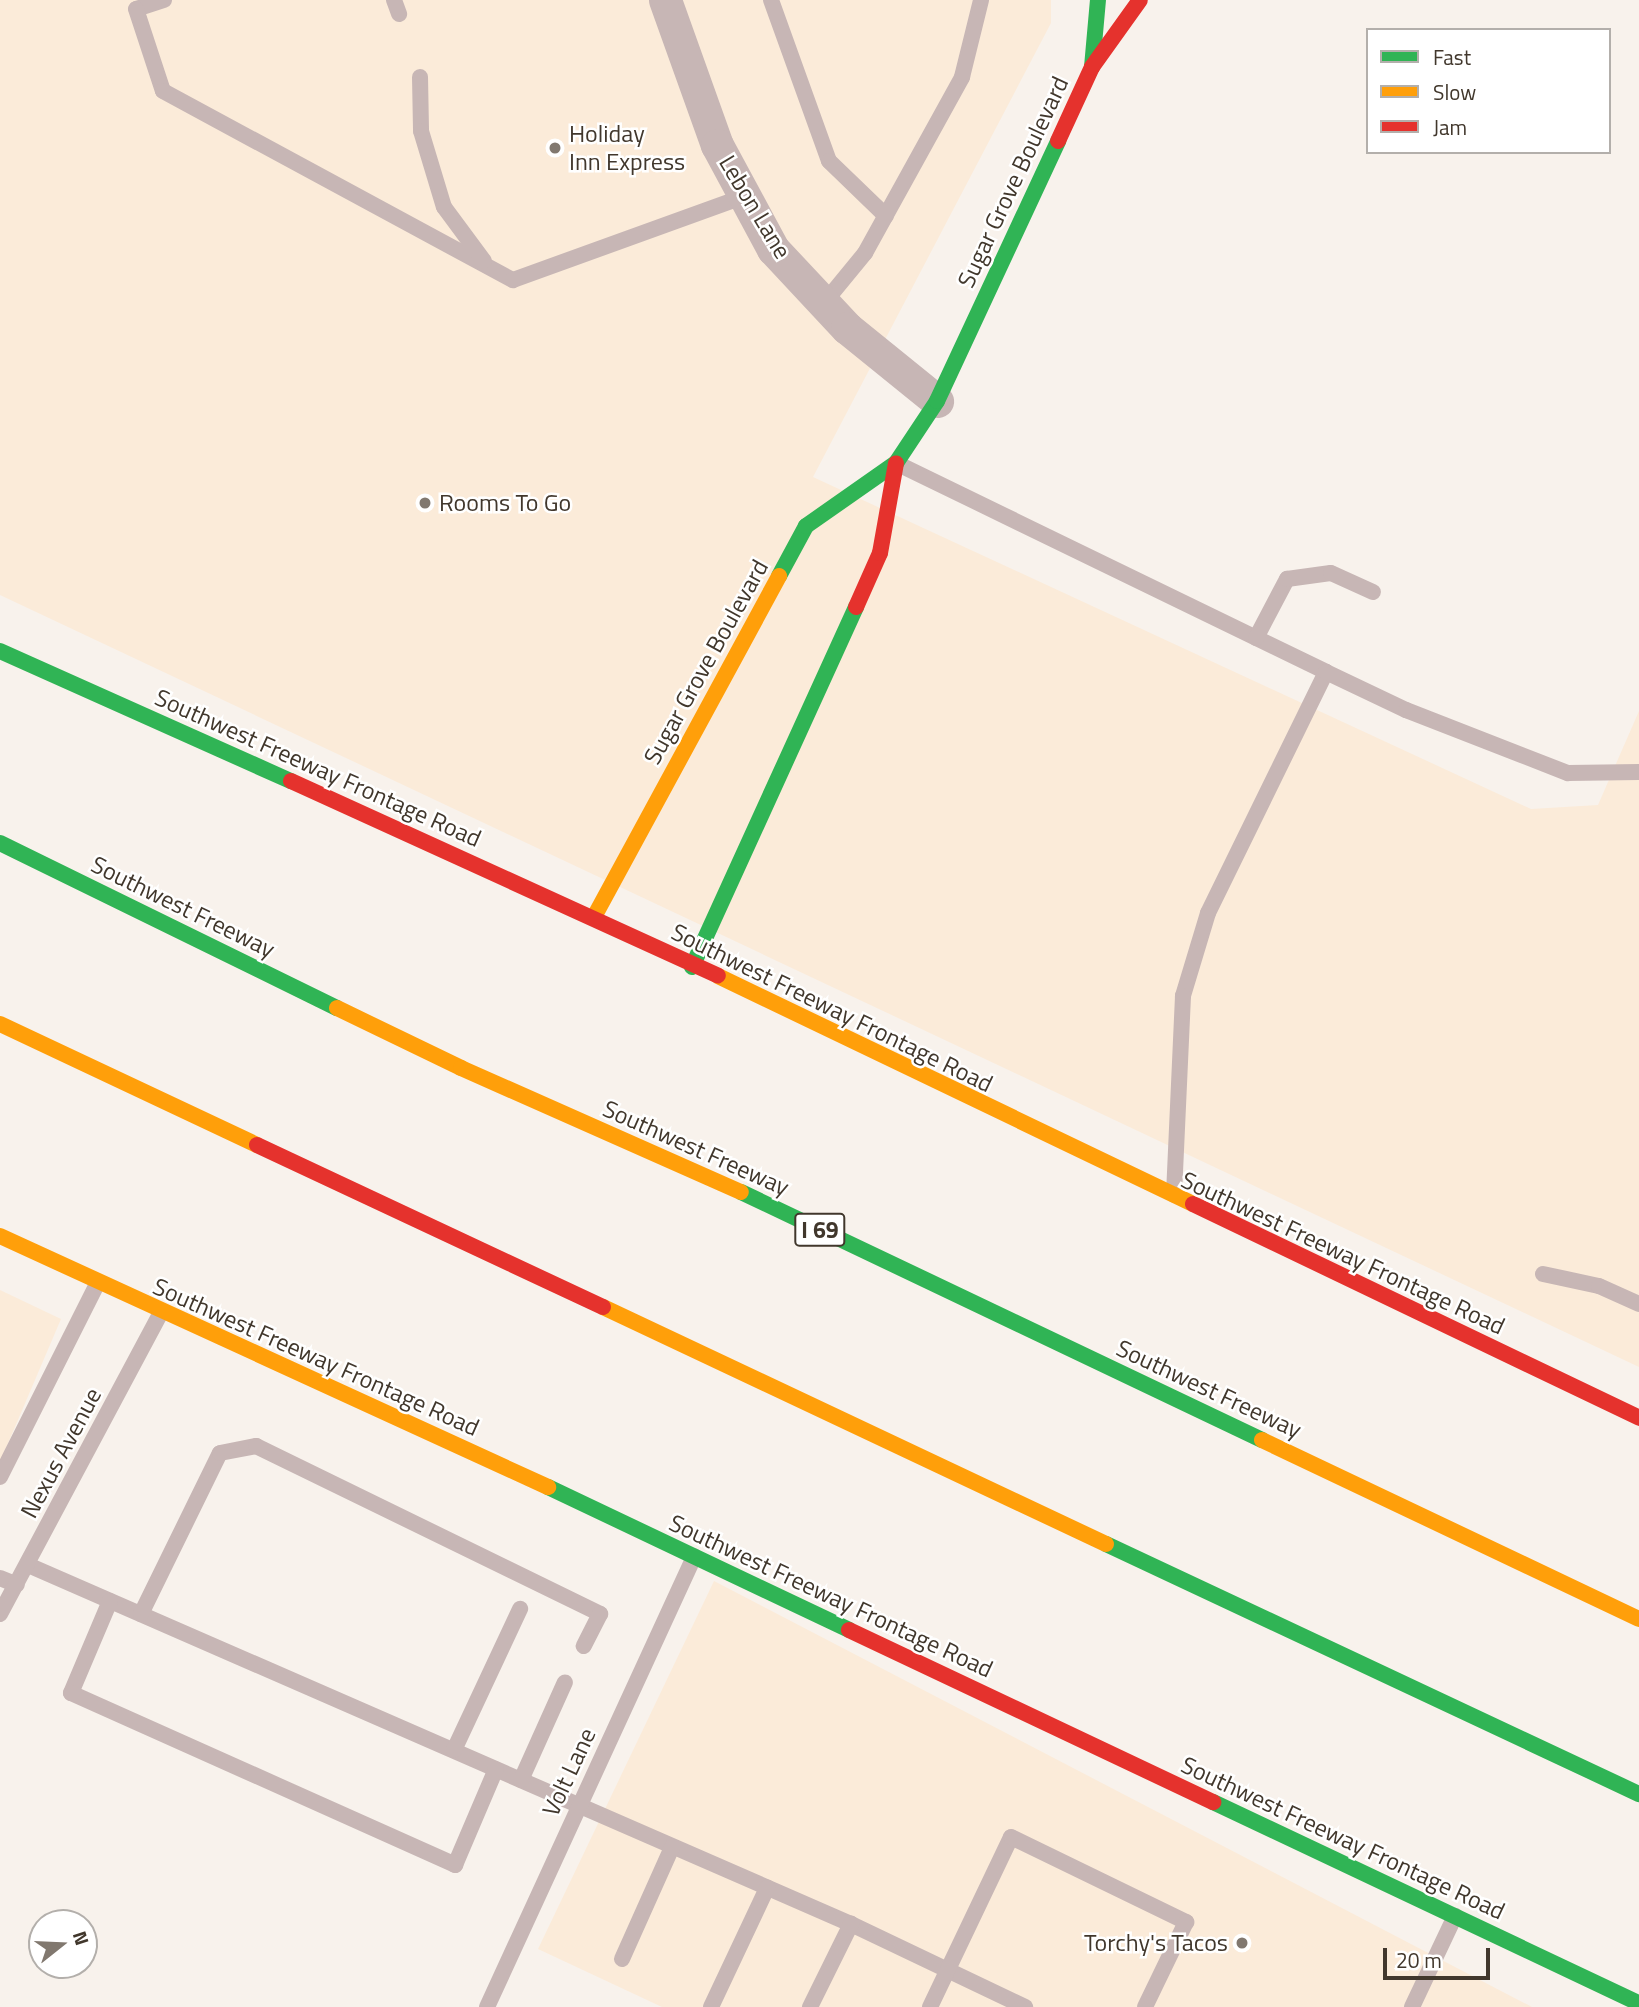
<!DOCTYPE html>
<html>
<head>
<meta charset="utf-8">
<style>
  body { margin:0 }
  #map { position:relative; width:1639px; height:2007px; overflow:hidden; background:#f8f2ec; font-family:"Titillium Web",sans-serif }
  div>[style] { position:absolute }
  .built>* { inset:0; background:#fbebd9 }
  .lane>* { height:16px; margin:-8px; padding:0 8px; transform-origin:8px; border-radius:8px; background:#c7b6b5 }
  .street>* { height:33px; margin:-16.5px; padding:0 16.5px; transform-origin:16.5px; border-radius:16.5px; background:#c7b6b5 }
  .fast>* { height:16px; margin:-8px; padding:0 8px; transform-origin:8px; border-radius:8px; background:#30b455 }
  .slow>* { height:16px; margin:-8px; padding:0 8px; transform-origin:8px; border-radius:8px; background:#ff9f0a }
  .jam>* { height:16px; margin:-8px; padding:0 8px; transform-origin:8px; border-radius:8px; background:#e5322d }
  .dots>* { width:19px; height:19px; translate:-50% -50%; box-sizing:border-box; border:4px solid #fff; border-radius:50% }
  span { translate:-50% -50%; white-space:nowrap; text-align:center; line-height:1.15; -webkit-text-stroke:5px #fff; paint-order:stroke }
  .shield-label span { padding:2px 5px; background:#fff; border:2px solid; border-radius:5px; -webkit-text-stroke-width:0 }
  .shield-label { font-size:23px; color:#41372c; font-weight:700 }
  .poi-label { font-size:24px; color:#41372c }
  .left { translate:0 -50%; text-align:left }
  .right { translate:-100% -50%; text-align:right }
  .street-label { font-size:24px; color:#41372c }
  .legend { position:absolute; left:1366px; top:28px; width:245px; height:126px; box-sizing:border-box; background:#fff; border:2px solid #b3afab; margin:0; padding:9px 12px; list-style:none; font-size:21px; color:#41372c }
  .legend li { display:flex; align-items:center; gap:14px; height:35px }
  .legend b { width:35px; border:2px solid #b3afab }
  .north { position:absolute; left:28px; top:1909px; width:70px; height:70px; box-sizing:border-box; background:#fff; border:2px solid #b3afab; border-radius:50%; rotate:72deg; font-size:19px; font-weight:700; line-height:28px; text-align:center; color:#41372c }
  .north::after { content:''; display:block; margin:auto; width:24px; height:32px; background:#81786f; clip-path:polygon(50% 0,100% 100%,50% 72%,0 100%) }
  .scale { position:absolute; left:1383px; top:1948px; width:107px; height:32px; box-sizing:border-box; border:4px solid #41372c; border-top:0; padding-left:9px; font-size:21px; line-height:24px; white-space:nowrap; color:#41372c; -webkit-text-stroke:5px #fff; paint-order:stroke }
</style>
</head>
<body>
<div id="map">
  <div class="built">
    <div style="clip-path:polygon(0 0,1051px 0,1051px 23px,813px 477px,1531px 809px,1598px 805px,1639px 711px,1639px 1367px,0 595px)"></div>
    <div style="clip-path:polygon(0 1290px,61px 1319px,0 1462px)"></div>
    <div style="clip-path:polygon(714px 1581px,1532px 2007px,662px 2007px,538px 1949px)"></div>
  </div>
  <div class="lane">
    <div style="left:164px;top:0;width:29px;rotate:162deg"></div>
    <div style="left:136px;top:9px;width:86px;rotate:71.8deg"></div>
    <div style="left:163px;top:91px;width:398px;rotate:28.4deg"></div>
    <div style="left:513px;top:280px;width:247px;rotate:-19.9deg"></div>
    <div style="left:394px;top:0;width:15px;rotate:70deg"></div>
    <div style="left:771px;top:0;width:171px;rotate:70.2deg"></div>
    <div style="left:829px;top:161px;width:79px;rotate:44deg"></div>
    <div style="left:420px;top:77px;width:54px;rotate:88.9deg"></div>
    <div style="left:421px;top:131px;width:79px;rotate:73.2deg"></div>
    <div style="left:444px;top:207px;width:67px;rotate:53.5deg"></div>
    <div style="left:824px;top:303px;width:65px;rotate:-50.6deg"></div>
    <div style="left:865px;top:253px;width:201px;rotate:-61.1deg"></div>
    <div style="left:962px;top:77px;width:79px;rotate:-76.1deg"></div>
    <div style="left:896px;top:463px;width:478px;rotate:25.9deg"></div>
    <div style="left:1326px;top:672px;width:268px;rotate:116.1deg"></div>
    <div style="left:1208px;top:913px;width:87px;rotate:106.8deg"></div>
    <div style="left:1183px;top:996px;width:199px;rotate:92.6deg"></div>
    <div style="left:1256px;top:638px;width:67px;rotate:-62.3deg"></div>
    <div style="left:1287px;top:579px;width:44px;rotate:-7.8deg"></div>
    <div style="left:1331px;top:573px;width:46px;rotate:24.3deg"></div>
    <div style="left:1326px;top:672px;width:89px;rotate:25.4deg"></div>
    <div style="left:1406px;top:710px;width:174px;rotate:21.3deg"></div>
    <div style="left:1568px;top:773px;width:71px;rotate:-0.8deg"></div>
    <div style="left:1543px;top:1274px;width:57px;rotate:12.1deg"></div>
    <div style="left:1599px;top:1286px;width:44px;rotate:24.2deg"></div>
    <div style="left:0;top:1477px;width:216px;rotate:-63.3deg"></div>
    <div style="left:28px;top:1565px;width:898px;rotate:23.57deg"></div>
    <div style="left:851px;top:1924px;width:193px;rotate:25.5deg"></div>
    <div style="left:0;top:1578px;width:18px;rotate:22deg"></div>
    <div style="left:110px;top:1601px;width:100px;rotate:113deg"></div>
    <div style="left:71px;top:1693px;width:421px;rotate:24.1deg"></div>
    <div style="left:455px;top:1865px;width:104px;rotate:-66.9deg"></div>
    <div style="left:0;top:1614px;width:342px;rotate:-61.9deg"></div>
    <div style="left:141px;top:1614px;width:179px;rotate:-63.9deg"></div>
    <div style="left:220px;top:1453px;width:37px;rotate:-11deg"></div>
    <div style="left:256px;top:1446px;width:383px;rotate:26deg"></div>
    <div style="left:600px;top:1614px;width:36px;rotate:117deg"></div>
    <div style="left:454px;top:1750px;width:156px;rotate:-64.9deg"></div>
    <div style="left:521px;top:1780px;width:107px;rotate:-65.8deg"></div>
    <div style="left:622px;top:1959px;width:123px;rotate:-65.9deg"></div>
    <div style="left:487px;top:2007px;width:496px;rotate:-65.3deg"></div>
    <div style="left:711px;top:2007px;width:132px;rotate:-64.8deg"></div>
    <div style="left:810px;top:2007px;width:93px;rotate:-63.7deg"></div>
    <div style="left:930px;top:2007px;width:188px;rotate:-64.5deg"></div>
    <div style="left:1011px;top:1837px;width:195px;rotate:25.9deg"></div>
    <div style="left:1186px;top:1922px;width:94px;rotate:115.8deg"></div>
    <div style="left:1412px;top:2007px;width:101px;rotate:-64.7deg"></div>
  </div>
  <div class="street">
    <div style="left:665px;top:0;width:154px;rotate:70.3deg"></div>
    <div style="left:717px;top:145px;width:118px;rotate:61.7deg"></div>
    <div style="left:773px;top:249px;width:108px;rotate:46.9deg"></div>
    <div style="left:847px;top:328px;width:116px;rotate:39deg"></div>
  </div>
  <div class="fast">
    <div style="left:1092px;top:67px;width:67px;rotate:-84.9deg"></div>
    <div style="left:779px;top:576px;width:57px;rotate:-61.6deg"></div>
    <div style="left:806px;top:526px;width:110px;rotate:-35deg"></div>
    <div style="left:896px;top:463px;width:74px;rotate:-56.5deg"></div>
    <div style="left:937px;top:401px;width:287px;rotate:-65deg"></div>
    <div style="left:0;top:651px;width:319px;rotate:24.1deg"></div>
    <div style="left:0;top:843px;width:375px;rotate:26.1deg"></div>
    <div style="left:692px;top:967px;width:396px;rotate:-65.5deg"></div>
    <div style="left:741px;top:1192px;width:577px;rotate:25.45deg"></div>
    <div style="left:548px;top:1487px;width:333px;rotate:25.4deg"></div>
    <div style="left:1106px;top:1544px;width:589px;rotate:25.13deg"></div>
    <div style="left:1213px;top:1802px;width:471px;rotate:25.3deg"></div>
  </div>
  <div class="slow">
    <div style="left:594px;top:917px;width:388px;rotate:-61.5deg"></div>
    <div style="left:718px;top:976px;width:527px;rotate:25.64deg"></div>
    <div style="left:337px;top:1008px;width:138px;rotate:25.8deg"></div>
    <div style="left:461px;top:1068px;width:306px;rotate:23.9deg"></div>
    <div style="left:0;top:1024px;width:284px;rotate:25.2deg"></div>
    <div style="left:0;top:1236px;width:603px;rotate:24.61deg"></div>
    <div style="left:603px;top:1307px;width:556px;rotate:25.23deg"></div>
    <div style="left:1262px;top:1440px;width:417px;rotate:25.4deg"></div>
  </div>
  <div class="jam">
    <div style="left:1058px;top:141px;width:81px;rotate:-65.3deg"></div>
    <div style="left:1092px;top:67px;width:82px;rotate:-54.4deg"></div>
    <div style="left:856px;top:607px;width:59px;rotate:-66deg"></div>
    <div style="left:880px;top:553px;width:91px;rotate:-79.9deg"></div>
    <div style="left:291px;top:781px;width:469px;rotate:24.5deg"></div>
    <div style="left:257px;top:1145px;width:382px;rotate:25.1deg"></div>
    <div style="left:1193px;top:1204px;width:495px;rotate:25.6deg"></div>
    <div style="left:849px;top:1630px;width:403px;rotate:25.3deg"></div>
  </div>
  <div class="dots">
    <div style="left:555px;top:148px;background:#81786f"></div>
    <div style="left:425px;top:503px;background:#81786f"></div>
    <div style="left:1242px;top:1943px;background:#81786f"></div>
  </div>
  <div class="shield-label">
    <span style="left:820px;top:1230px">I 69</span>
  </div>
  <div class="poi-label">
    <span class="left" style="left:569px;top:148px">Holiday<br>Inn Express</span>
    <span class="left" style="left:439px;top:503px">Rooms To Go</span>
    <span class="right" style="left:1228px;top:1943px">Torchy's Tacos</span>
  </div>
  <div class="street-label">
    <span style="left:1013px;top:182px;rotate:-65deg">Sugar Grove Boulevard</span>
    <span style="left:755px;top:207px;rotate:59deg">Lebon Lane</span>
    <span style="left:706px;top:662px;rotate:-61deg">Sugar Grove Boulevard</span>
    <span style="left:318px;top:768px;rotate:24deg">Southwest Freeway Frontage Road</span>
    <span style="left:183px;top:907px;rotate:26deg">Southwest Freeway</span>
    <span style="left:832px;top:1008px;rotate:26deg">Southwest Freeway Frontage Road</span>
    <span style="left:696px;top:1148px;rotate:24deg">Southwest Freeway</span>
    <span style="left:1343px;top:1253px;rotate:25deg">Southwest Freeway Frontage Road</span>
    <span style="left:316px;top:1357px;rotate:24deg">Southwest Freeway Frontage Road</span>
    <span style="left:1209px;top:1389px;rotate:25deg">Southwest Freeway</span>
    <span style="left:61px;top:1453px;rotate:-62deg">Nexus Avenue</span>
    <span style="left:831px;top:1596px;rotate:25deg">Southwest Freeway Frontage Road</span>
    <span style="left:569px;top:1772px;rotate:-65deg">Volt Lane</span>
    <span style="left:1343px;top:1838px;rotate:25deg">Southwest Freeway Frontage Road</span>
  </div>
  <ul class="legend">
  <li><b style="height:9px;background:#30b455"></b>Fast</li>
  <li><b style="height:9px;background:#ff9f0a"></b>Slow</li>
  <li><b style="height:9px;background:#e5322d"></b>Jam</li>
  </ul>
  <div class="north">N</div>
  <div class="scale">20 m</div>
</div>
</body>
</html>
